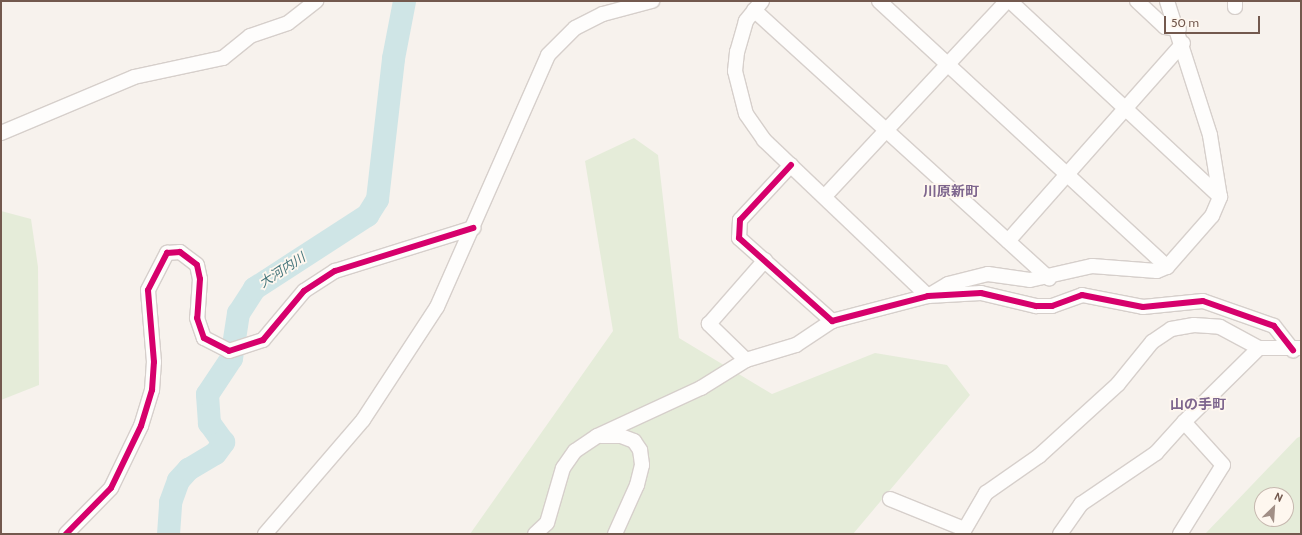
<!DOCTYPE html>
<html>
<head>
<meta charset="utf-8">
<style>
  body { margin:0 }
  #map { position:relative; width:1302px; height:535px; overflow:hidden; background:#f7f2ed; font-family:Cabin,"Noto Sans JP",sans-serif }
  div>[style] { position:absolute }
  .green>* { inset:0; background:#e5ecd9 }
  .river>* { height:23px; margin:-11.5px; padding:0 11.5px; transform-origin:11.5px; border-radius:11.5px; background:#cfe5e6 }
  .roads { filter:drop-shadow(1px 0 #d6cfcb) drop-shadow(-1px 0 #d6cfcb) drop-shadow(0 1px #d6cfcb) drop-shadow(0 -1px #d6cfcb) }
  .minor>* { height:14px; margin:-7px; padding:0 7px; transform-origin:7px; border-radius:7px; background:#fefdfc }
  .cycleway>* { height:6px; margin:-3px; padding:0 3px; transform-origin:3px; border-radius:3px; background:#d6006c }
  span { translate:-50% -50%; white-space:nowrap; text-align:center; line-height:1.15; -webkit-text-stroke:3.5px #fef7ef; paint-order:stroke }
  .water-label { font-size:13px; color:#47777d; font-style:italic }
  .quarter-label { font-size:14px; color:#7e668e; font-weight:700 }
  .frame { position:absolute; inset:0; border:2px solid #73594e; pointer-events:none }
  .north { position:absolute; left:1254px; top:487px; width:40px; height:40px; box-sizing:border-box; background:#fef7ef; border:1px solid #c6b8af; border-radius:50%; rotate:25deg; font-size:11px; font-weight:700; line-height:16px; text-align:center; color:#73594e }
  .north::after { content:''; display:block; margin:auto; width:14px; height:18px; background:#a18f86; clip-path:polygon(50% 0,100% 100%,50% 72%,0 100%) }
  .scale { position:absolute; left:1164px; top:16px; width:96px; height:18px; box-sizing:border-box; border:2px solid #73594e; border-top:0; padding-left:5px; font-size:12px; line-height:14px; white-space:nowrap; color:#73594e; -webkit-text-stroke:3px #fef7ef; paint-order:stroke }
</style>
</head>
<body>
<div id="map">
  <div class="green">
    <div style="clip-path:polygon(634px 138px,658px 155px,679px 338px,772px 394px,875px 353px,947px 365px,970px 395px,853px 534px,470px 534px,613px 331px,585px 161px)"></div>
    <div style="clip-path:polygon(1px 211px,31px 219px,38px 267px,39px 385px,1px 400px)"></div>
    <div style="clip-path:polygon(evenodd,1301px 436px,1301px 534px,1205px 534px,1297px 438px,1301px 436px,1262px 495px,1286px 495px,1286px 519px,1262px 519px,1262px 495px)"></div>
  </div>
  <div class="river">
    <div style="left:168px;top:534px;width:32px;rotate:-86deg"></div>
    <div style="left:170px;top:502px;width:23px;rotate:-70deg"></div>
    <div style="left:178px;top:480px;width:15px;rotate:-48deg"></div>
    <div style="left:188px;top:469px;width:31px;rotate:-31deg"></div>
    <div style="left:215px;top:453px;width:14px;rotate:-54deg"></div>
    <div style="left:223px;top:442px;width:24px;rotate:-126deg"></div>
    <div style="left:209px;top:423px;width:29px;rotate:-94deg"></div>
    <div style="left:207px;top:394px;width:43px;rotate:-56.3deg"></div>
    <div style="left:231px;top:358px;width:46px;rotate:-81.2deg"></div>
    <div style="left:238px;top:313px;width:30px;rotate:-57deg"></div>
    <div style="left:254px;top:288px;width:135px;rotate:-32.9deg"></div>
    <div style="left:367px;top:215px;width:19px;rotate:-58deg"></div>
    <div style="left:377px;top:199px;width:142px;rotate:-83.5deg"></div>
    <div style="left:393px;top:58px;width:58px;rotate:-79.1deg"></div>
  </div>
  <div class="roads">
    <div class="minor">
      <div style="left:762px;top:1px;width:26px;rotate:129deg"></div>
      <div style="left:746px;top:21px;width:32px;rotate:106deg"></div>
      <div style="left:737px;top:52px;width:19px;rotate:96deg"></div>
      <div style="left:735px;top:71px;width:44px;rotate:75.7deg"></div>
      <div style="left:746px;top:114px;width:32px;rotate:55deg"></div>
      <div style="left:764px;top:140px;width:226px;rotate:43.6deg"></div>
      <div style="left:879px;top:1px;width:392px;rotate:42.7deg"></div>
      <div style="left:1010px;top:1px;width:287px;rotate:43deg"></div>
      <div style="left:1137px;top:1px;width:38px;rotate:43deg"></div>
      <div style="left:1165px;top:27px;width:14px;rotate:8deg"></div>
      <div style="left:1235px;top:7px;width:6px;rotate:-90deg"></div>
      <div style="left:754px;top:10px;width:399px;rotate:42.3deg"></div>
      <div style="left:1px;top:133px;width:144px;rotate:-22.8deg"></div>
      <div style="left:134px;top:77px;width:91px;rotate:-12.1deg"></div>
      <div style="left:223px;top:58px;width:35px;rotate:-39deg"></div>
      <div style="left:250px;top:36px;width:40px;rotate:-18.9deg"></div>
      <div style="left:288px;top:23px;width:36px;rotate:-38deg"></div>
      <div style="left:791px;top:165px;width:75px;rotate:132.8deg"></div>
      <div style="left:740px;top:220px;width:18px;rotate:93deg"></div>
      <div style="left:739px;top:238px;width:125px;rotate:41.7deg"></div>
      <div style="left:832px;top:321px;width:99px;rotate:-14.6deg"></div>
      <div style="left:928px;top:296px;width:53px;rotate:-3.2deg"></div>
      <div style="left:981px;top:293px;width:57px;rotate:13.3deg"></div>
      <div style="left:1036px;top:306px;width:16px"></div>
      <div style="left:1052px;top:306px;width:32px;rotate:-20deg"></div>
      <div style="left:1082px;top:295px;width:62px;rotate:11.1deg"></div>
      <div style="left:1143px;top:307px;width:60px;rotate:-5.7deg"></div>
      <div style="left:1203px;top:301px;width:75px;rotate:19.4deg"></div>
      <div style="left:1274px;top:326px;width:31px;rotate:52deg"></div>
      <div style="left:825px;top:196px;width:267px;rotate:-47deg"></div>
      <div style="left:1008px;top:241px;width:264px;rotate:-48.5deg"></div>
      <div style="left:928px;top:296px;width:23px;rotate:-31deg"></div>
      <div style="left:948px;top:284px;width:41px;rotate:-14deg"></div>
      <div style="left:988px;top:274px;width:42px;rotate:8.1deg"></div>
      <div style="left:1030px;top:280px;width:64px;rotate:-12.7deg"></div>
      <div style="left:1092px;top:266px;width:65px;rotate:4.4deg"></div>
      <div style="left:1157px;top:271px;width:11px;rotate:-22deg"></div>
      <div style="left:1167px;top:267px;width:68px;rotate:-48.6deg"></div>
      <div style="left:1212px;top:216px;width:21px;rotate:-67deg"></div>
      <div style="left:1220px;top:197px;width:63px;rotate:-99.2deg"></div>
      <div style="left:1210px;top:135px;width:141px;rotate:-107.8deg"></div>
      <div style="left:746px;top:360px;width:52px;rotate:-135.8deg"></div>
      <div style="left:709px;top:324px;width:85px;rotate:-48.8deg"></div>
      <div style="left:601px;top:436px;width:20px"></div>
      <div style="left:621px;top:436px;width:14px;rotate:21deg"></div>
      <div style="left:634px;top:441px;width:11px;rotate:56deg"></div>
      <div style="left:640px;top:450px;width:15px;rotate:82deg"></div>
      <div style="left:642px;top:465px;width:21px;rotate:104deg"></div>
      <div style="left:637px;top:485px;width:54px;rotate:114.2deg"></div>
      <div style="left:890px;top:499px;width:80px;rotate:22.1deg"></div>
      <div style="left:66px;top:534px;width:64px;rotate:-45.6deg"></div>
      <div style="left:111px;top:488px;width:69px;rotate:-64.2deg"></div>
      <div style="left:141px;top:426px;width:38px;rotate:-73deg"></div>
      <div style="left:152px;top:390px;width:28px;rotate:-86deg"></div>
      <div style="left:154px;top:362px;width:72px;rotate:-94.8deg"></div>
      <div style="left:148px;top:290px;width:42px;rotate:-62.8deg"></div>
      <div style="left:167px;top:253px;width:13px;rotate:-4deg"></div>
      <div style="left:180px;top:252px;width:21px;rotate:37deg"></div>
      <div style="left:197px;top:265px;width:14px;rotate:78deg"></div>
      <div style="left:200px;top:279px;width:39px;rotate:94deg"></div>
      <div style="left:197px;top:318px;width:21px;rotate:71deg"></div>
      <div style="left:204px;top:338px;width:28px;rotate:27deg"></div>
      <div style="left:229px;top:351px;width:36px;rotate:-18deg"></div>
      <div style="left:263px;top:340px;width:64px;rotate:-50.1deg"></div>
      <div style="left:304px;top:291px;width:37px;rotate:-33deg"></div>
      <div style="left:335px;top:271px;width:145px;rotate:-17.3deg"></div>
      <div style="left:265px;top:534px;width:150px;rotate:-49.3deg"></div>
      <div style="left:363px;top:420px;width:135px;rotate:-56.8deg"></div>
      <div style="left:437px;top:307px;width:275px;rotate:-66.2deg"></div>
      <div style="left:548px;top:55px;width:38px;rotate:-45deg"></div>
      <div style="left:575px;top:28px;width:31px;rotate:-27deg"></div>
      <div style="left:603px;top:14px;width:51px;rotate:-14.9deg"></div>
      <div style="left:535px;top:534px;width:16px;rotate:-43deg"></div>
      <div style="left:547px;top:523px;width:57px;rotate:-73.8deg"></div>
      <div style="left:563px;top:468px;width:21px;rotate:-55deg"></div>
      <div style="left:575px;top:451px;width:27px;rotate:-34deg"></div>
      <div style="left:597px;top:436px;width:115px;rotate:-24.8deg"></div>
      <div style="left:701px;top:388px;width:53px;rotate:-31.9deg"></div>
      <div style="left:746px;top:360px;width:52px;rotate:-16.7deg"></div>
      <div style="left:796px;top:345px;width:43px;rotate:-33.7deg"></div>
      <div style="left:962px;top:534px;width:48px;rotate:-59.7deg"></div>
      <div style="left:986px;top:493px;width:65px;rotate:-34.9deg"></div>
      <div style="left:1039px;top:456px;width:107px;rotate:-42.3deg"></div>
      <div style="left:1118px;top:384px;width:54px;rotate:-51deg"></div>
      <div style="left:1152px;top:342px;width:23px;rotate:-34deg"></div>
      <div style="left:1171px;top:329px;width:23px;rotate:-10deg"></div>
      <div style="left:1194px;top:325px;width:26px;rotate:4deg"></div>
      <div style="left:1220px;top:327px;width:44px;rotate:28.3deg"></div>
      <div style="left:1259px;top:348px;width:42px"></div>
      <div style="left:1060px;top:534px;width:37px;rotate:-55deg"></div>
      <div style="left:1081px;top:504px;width:91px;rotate:-34.2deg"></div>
      <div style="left:1156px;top:453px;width:42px;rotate:-47.9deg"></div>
      <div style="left:1180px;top:534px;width:81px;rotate:-58.1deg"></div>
      <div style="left:1223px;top:465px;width:58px;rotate:-132.2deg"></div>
      <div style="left:1184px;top:422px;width:105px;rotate:-44.6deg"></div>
    </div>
  </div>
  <div class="cycleway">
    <div style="left:791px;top:165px;width:75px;rotate:132.8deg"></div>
    <div style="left:740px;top:220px;width:18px;rotate:93deg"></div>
    <div style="left:739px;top:238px;width:125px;rotate:41.7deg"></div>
    <div style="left:832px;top:321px;width:99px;rotate:-14.6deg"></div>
    <div style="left:928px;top:296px;width:53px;rotate:-3.2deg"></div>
    <div style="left:981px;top:293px;width:57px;rotate:13.3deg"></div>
    <div style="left:1036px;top:306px;width:16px"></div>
    <div style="left:1052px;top:306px;width:32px;rotate:-20deg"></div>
    <div style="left:1082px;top:295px;width:62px;rotate:11.1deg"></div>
    <div style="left:1143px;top:307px;width:60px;rotate:-5.7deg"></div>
    <div style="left:1203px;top:301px;width:75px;rotate:19.4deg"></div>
    <div style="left:1274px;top:326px;width:31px;rotate:52deg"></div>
    <div style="left:66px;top:534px;width:64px;rotate:-45.6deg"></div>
    <div style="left:111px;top:488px;width:69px;rotate:-64.2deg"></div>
    <div style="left:141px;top:426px;width:38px;rotate:-73deg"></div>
    <div style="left:152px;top:390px;width:28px;rotate:-86deg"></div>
    <div style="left:154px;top:362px;width:72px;rotate:-94.8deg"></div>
    <div style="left:148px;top:290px;width:42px;rotate:-62.8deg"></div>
    <div style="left:167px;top:253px;width:13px;rotate:-4deg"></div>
    <div style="left:180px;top:252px;width:21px;rotate:37deg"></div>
    <div style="left:197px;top:265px;width:14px;rotate:78deg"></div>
    <div style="left:200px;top:279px;width:39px;rotate:94deg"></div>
    <div style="left:197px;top:318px;width:21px;rotate:71deg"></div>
    <div style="left:204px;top:338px;width:28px;rotate:27deg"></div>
    <div style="left:229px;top:351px;width:36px;rotate:-18deg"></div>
    <div style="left:263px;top:340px;width:64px;rotate:-50.1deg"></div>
    <div style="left:304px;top:291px;width:37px;rotate:-33deg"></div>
    <div style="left:335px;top:271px;width:145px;rotate:-17.3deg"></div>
  </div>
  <div class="water-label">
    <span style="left:282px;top:270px;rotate:-33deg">大河内川</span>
  </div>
  <div class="quarter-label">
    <span style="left:951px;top:191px">川原新町</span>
    <span style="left:1198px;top:404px">山の手町</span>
  </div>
  <div class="frame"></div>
  <div class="north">N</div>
  <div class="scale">50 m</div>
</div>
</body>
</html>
